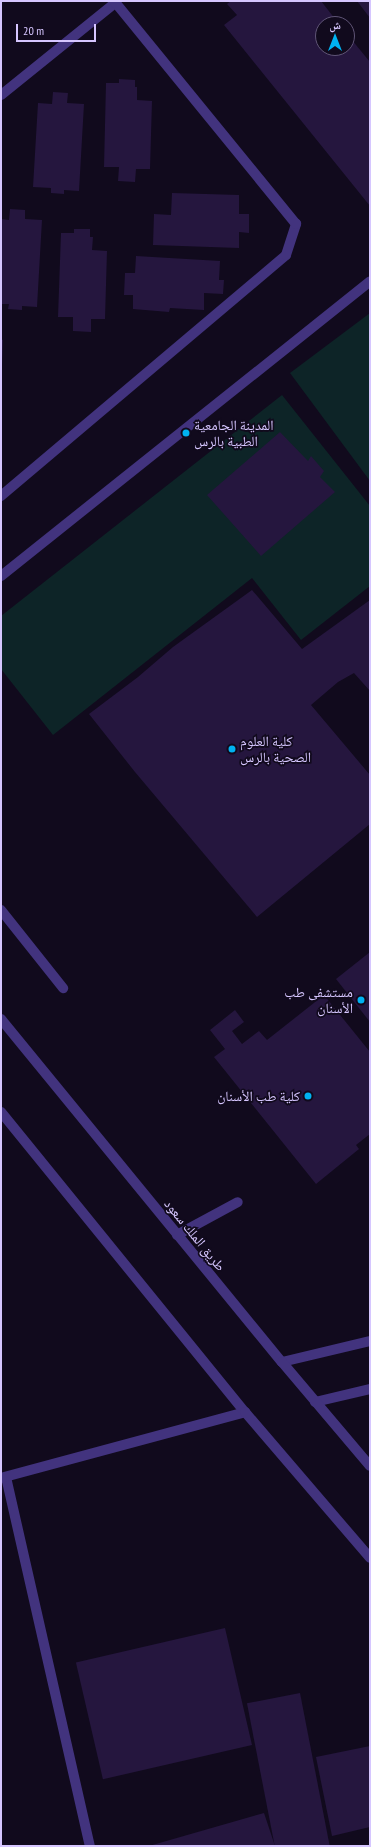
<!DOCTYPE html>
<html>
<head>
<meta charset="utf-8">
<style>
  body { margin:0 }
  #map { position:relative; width:371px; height:1847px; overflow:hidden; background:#110a1d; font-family:"PT Sans Narrow","Noto Naskh Arabic",sans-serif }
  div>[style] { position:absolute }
  .green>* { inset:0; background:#0d2427 }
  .building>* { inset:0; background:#25163e; transform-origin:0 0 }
  .service>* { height:10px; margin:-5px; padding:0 5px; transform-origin:5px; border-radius:5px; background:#42337e }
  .minor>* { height:10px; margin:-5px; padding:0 5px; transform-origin:5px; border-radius:5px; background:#42337e }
  .tertiary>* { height:10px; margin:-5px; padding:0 5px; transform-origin:5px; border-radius:5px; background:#42337e }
  .dots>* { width:11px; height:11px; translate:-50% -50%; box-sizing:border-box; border:2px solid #110a1d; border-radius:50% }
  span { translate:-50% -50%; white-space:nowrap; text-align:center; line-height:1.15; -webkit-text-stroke:3.5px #110a1d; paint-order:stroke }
  .poi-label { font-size:14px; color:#d6c6ff }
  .left { translate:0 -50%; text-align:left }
  .right { translate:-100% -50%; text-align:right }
  .street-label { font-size:14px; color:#d6c6ff }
  .frame { position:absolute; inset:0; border:2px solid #d6c6ff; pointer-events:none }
  .north { position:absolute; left:315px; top:16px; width:40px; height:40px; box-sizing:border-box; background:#110a1d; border:1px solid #605577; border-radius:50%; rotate:0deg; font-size:11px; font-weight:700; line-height:16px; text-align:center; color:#d6c6ff }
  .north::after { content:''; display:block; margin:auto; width:14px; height:18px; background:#00b2f1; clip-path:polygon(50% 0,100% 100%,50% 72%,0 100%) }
  .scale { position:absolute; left:16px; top:24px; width:80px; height:18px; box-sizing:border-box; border:2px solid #d6c6ff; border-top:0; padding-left:5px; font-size:12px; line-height:14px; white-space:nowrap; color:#d6c6ff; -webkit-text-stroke:3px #110a1d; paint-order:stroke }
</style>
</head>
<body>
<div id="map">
  <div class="green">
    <div style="clip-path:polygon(370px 313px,370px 481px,290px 373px)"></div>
    <div style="clip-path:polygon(282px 395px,370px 506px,370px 586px,301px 640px,252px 578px,53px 735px,1px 669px,1px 616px)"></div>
  </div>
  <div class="building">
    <div style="clip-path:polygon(231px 1px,321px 1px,339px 24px,323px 24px,323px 48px,347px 48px,347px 34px,370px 62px,370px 206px,224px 25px,237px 15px,227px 4px)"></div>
    <div style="clip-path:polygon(357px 1px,370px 1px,370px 18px)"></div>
    <div style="clip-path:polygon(119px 79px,135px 80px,135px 87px,137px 87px,137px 100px,152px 101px,150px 169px,136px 169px,135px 182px,118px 181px,119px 167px,104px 167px,106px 83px,119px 83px)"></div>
    <div style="clip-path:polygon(53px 92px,68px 93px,67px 103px,84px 104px,79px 191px,64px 190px,64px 194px,51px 193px,51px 188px,33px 187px,38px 103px,52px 104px)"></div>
    <div style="clip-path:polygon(172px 193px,239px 195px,239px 214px,249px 214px,249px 233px,239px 232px,239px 248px,153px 245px,154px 214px,171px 215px)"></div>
    <div style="clip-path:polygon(10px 209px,25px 210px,25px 219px,42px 220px,37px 307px,22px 306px,22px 310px,8px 309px,9px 304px,1px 304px,1px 219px,9px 220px)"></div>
    <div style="clip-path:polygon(74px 229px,90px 229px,90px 237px,93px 237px,92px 250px,107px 251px,105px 319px,91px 319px,91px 332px,73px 331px,73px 317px,58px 317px,61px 233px,74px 233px)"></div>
    <div style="clip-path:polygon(136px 256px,220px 261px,219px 280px,224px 280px,223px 294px,204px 293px,204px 310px,170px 308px,169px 312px,133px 309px,133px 295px,124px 295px,125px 273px,135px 273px)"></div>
    <div style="clip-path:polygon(1px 339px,3px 340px,2px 365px,1px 365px)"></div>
    <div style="clip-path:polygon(280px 432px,308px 461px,311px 456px,324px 471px,320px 477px,335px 492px,261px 556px,207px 495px)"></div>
    <div style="clip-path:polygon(252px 590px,302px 649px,370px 600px,370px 691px,354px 673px,338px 682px,311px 705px,370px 775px,370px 824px,257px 917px,135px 772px,89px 714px,138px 677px,173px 647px)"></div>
    <div style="clip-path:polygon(370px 952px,370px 1022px,336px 979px)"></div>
    <div style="clip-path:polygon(324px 995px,370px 1052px,370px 1134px,356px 1145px,359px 1149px,316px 1184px,214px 1057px,225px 1049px,210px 1030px,235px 1010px,244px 1022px,232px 1031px,242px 1044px,259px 1031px,267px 1040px)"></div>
    <div style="left:225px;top:1628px;width:120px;height:153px;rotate:77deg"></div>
    <div style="left:300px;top:1693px;width:156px;height:54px;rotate:79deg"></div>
    <div style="clip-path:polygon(370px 1746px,370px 1827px,332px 1836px,316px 1757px)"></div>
    <div style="clip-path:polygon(264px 1813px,275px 1846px,149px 1846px)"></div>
  </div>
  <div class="service">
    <div style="left:1px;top:576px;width:472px;rotate:-38.6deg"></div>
    <div style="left:1px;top:910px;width:100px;rotate:51.5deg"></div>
  </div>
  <div class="minor">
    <div style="left:1px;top:95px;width:146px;rotate:-38.9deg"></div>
    <div style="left:1px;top:496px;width:373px;rotate:-40.2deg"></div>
    <div style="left:286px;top:255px;width:33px;rotate:-72deg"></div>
    <div style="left:296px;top:224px;width:288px;rotate:-129.2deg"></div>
    <div style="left:177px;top:1235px;width:69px;rotate:-28.4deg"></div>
    <div style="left:282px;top:1362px;width:90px;rotate:-13.4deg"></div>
    <div style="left:315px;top:1402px;width:57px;rotate:-13.3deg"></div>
    <div style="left:6px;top:1477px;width:378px;rotate:77.2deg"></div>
    <div style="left:1px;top:1478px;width:253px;rotate:-15.1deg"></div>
  </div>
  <div class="tertiary">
    <div style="left:1px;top:1019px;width:443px;rotate:50.7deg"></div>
    <div style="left:282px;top:1362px;width:136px;rotate:49.8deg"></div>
    <div style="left:1px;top:1112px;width:387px;rotate:50.9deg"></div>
    <div style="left:245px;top:1412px;width:192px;rotate:49.4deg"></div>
  </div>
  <div class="dots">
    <div style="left:186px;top:433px;background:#00b2f1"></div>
    <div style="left:232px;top:749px;background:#00b2f1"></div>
    <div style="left:361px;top:1000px;background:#00b2f1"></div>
    <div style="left:308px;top:1096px;background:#00b2f1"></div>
  </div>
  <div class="poi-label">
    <span class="left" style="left:194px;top:433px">المدينة الجامعية<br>الطبية بالرس</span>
    <span class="left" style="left:240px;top:749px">كلية العلوم<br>الصحية بالرس</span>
    <span class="right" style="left:353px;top:1000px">مستشفى طب<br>الأسنان</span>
    <span class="right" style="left:300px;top:1096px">كلية طب الأسنان</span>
  </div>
  <div class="street-label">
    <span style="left:195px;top:1235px;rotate:51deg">طريق الملك سعود</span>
  </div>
  <div class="frame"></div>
  <div class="north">ش</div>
  <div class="scale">20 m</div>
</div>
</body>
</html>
